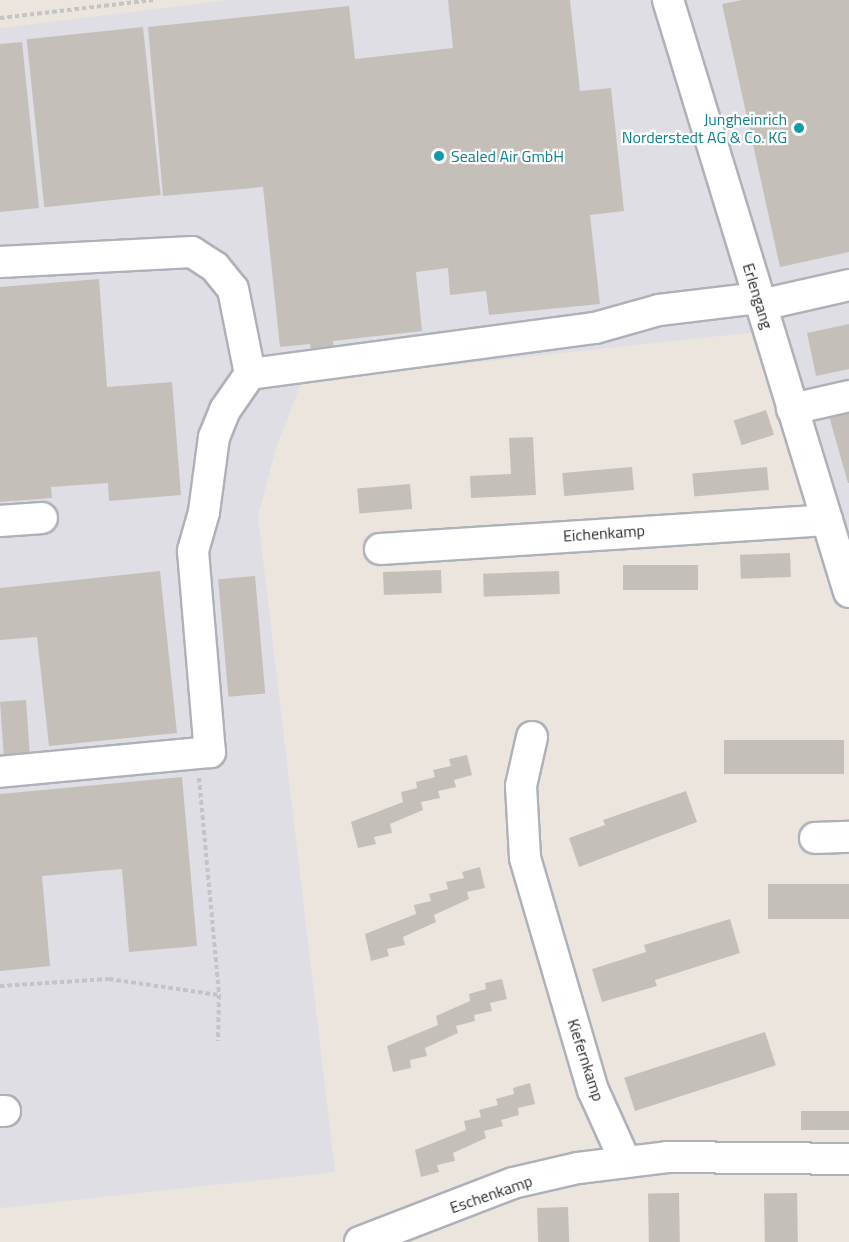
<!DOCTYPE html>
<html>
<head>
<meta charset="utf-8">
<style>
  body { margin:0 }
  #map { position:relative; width:849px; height:1242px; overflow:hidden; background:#ebe5de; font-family:"Titillium Web",sans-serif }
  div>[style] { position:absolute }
  .industrial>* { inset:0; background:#dfdee4 }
  .building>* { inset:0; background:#c4c0b9; transform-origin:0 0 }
  .path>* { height:4px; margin-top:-2px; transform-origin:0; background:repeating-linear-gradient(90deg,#c4c4c4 0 4.5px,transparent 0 7.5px) }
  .roads { filter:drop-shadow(2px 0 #aeb1ba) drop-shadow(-2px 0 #aeb1ba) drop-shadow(0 2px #aeb1ba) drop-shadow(0 -2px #aeb1ba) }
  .minor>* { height:30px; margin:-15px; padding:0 15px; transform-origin:15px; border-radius:15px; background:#fff }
  .dots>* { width:16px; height:16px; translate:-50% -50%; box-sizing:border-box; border:3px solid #fff; border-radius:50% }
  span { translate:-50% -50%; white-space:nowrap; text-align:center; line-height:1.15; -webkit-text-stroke:4.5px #fff; paint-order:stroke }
  .culture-label { font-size:16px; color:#0d838f }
  .right { translate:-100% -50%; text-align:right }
  .left { translate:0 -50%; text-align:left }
  .street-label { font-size:16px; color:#2b2b2b }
</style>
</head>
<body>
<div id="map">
  <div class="industrial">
    <div style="clip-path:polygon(229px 0,849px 0,849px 548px,786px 329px,302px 381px,276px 448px,258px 516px,335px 1172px,0 1208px,0 28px)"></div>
  </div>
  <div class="building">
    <div style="clip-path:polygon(448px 0,570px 0,580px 91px,611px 88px,624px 211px,590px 215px,600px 304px,489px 315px,486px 291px,450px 295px,448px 268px,416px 272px,422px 331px,333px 341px,334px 350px,311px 352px,310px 344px,280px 347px,263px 187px,163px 196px,148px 27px,349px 6px,355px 59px,453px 48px)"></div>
    <div style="clip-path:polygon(742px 0,849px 0,849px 252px,780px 267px,722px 4px)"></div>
    <div style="left:143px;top:27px;width:169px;height:117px;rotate:84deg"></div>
    <div style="clip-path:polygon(22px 42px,39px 208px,0 212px,0 44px)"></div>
    <div style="clip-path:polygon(99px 279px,107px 387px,172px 382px,181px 495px,109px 501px,108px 483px,51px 487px,52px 498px,0 502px,0 287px)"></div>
    <div style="clip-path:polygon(849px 324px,849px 369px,816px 376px,807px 333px)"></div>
    <div style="clip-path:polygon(849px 402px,849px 483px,848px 483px,827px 409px)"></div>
    <div style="left:766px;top:410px;width:26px;height:34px;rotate:72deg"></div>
    <div style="clip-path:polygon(533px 437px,536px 495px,471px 498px,470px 476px,511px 474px,509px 438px)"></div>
    <div style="left:632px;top:467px;width:23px;height:70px;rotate:85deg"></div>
    <div style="left:767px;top:467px;width:23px;height:75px;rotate:85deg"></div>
    <div style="left:410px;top:484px;width:25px;height:53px;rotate:85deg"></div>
    <div style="left:790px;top:553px;width:24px;height:50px;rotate:88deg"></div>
    <div style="left:698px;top:565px;width:25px;height:75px;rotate:90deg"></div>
    <div style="left:441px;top:570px;width:23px;height:58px;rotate:88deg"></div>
    <div style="clip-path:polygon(160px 571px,177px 733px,49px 746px,37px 637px,0 640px,0 588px)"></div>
    <div style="left:559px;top:571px;width:23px;height:76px;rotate:88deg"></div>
    <div style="left:255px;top:576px;width:118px;height:37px;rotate:85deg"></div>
    <div style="left:26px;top:700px;width:54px;height:26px;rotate:86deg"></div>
    <div style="left:724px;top:740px;width:120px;height:34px"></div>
    <div style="clip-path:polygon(467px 755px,472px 775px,454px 780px,456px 787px,438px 791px,440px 798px,421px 802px,423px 810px,390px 824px,392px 833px,374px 837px,376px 844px,358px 848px,351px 822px,403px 802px,401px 792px,417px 788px,416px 782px,435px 777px,433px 770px,451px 766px,449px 759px)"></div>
    <div style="clip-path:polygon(182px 777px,197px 946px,129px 952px,122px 869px,42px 876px,50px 966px,0 971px,0 794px)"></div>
    <div style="clip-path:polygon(686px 791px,697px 822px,579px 867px,569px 838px,605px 825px,603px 820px)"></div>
    <div style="clip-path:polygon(480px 867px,485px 888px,467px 892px,469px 899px,434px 915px,436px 922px,403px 937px,405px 945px,387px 949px,389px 956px,371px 961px,365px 934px,416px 914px,414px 905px,431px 901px,429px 894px,448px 889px,446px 882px,464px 878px,462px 872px)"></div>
    <div style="left:849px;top:884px;width:35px;height:81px;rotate:90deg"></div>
    <div style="clip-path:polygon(730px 919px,740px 953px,655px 980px,657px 986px,602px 1002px,592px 969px,646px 952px,644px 945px)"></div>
    <div style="clip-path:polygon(502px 979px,507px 999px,490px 1003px,492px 1011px,474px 1015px,475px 1021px,456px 1026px,458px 1033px,425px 1048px,427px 1056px,410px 1060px,411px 1068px,393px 1072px,387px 1046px,438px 1025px,436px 1016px,470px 1001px,469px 994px,486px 989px,485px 983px)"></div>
    <div style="left:765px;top:1032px;width:35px;height:148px;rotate:72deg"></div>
    <div style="clip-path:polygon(530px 1083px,535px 1104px,518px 1108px,519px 1115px,501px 1120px,503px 1126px,484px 1131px,486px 1138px,453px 1153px,455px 1161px,437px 1165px,439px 1172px,421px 1177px,415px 1150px,466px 1130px,464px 1121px,481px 1117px,479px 1110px,498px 1105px,496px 1099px,514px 1094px,513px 1088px)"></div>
    <div style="left:801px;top:1111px;width:48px;height:19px"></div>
    <div style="left:679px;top:1193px;width:49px;height:31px;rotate:89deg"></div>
    <div style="left:797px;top:1193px;width:49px;height:33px;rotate:89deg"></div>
    <div style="left:568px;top:1207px;width:35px;height:31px;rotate:88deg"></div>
  </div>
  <div class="path">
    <div style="left:0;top:18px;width:154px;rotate:-6.7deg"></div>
    <div style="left:199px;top:778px;width:218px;rotate:84.7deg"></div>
    <div style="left:219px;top:995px;width:46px;rotate:91.2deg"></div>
    <div style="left:0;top:986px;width:109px;rotate:-3.7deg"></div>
    <div style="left:109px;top:979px;width:111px;rotate:8.3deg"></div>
  </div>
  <div class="roads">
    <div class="minor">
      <div style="left:668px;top:0;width:619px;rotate:73deg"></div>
      <div style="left:0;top:262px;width:192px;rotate:-3deg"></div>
      <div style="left:192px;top:252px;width:27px;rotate:33deg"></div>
      <div style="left:215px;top:267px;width:28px;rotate:51deg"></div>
      <div style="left:233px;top:289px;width:87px;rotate:78.7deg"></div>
      <div style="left:250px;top:374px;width:44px;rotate:124.8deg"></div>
      <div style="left:225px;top:410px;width:29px;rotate:112deg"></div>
      <div style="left:214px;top:437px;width:76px;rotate:97.6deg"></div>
      <div style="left:204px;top:512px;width:41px;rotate:105.8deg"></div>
      <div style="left:193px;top:551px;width:202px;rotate:85.2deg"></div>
      <div style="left:210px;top:752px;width:211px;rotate:174.6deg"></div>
      <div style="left:761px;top:305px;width:90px;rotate:-12.8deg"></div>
      <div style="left:250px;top:374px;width:348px;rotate:-7.6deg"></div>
      <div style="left:595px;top:328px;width:66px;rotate:-15.7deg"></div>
      <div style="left:659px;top:310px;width:100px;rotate:-6.9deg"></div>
      <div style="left:792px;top:409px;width:58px;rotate:-12.8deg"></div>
      <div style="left:0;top:521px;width:42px;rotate:-4.1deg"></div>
      <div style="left:380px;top:549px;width:448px;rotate:-3.7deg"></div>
      <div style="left:532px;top:737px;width:50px;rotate:102.7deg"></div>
      <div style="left:521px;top:786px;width:72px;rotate:86.8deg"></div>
      <div style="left:525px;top:858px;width:242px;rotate:73.7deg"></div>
      <div style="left:593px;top:1090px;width:78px;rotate:65.7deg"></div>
      <div style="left:815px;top:838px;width:34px;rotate:-2deg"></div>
      <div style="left:0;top:1111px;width:5px"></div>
      <div style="left:360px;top:1242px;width:164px;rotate:-21.1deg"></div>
      <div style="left:513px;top:1183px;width:67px;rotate:-13deg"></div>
      <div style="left:578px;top:1168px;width:90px;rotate:-7deg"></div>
      <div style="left:667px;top:1157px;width:182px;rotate:0.6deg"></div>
    </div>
  </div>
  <div class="dots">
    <div style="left:799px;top:128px;background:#0f9aa8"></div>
    <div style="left:439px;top:156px;background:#0f9aa8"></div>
  </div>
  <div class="culture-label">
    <span class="right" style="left:787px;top:128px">Jungheinrich<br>Norderstedt AG &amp; Co. KG</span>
    <span class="left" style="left:451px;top:156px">Sealed Air GmbH</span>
  </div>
  <div class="street-label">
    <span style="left:758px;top:296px;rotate:73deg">Erlengang</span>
    <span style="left:604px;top:533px;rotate:-4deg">Eichenkamp</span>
    <span style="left:586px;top:1060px;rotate:72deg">Kiefernkamp</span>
    <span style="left:491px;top:1194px;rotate:-19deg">Eschenkamp</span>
  </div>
</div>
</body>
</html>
